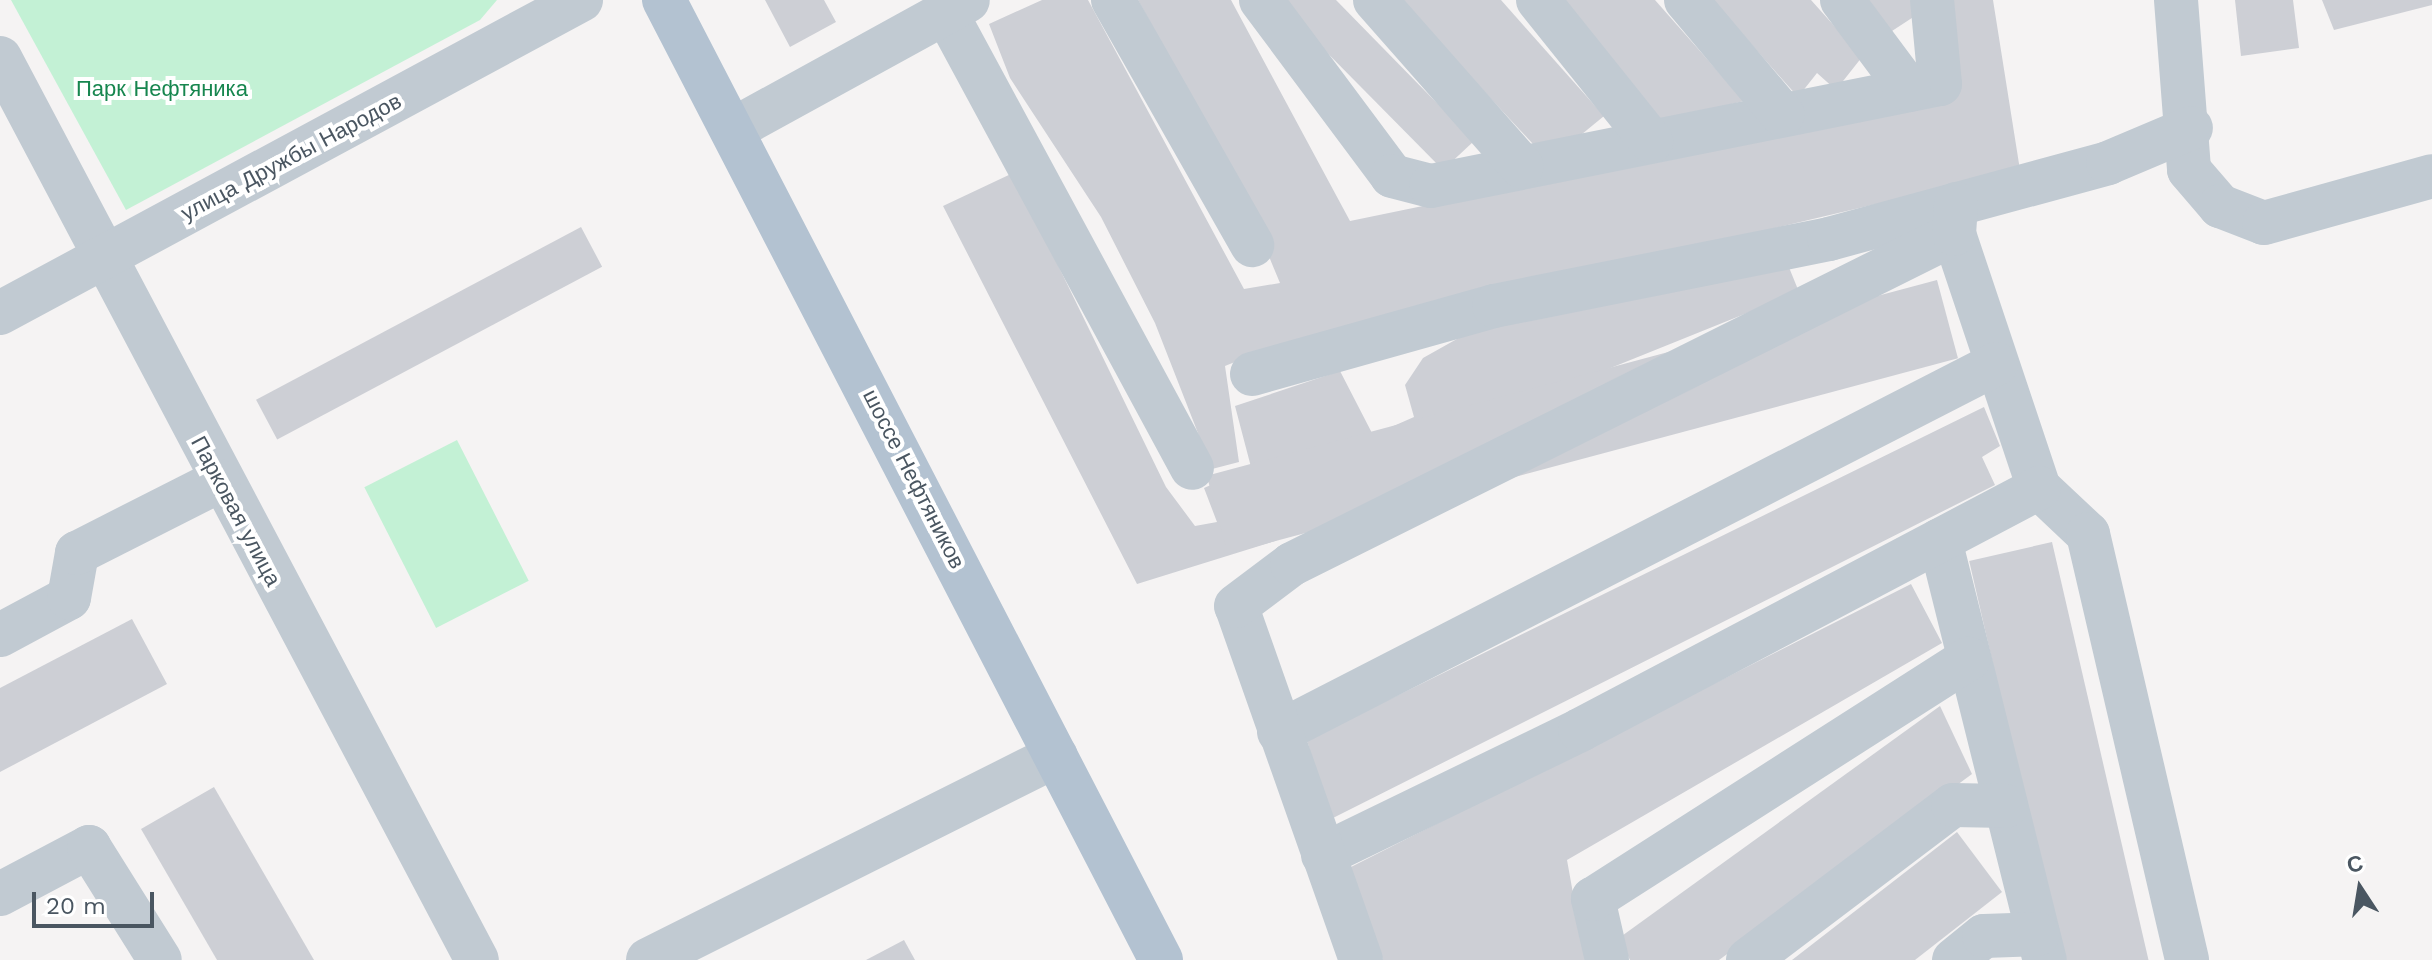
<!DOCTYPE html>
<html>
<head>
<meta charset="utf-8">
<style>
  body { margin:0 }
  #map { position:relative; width:2432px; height:960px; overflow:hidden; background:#f5f3f3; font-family:"Work Sans",sans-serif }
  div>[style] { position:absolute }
  .green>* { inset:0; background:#c3f1d5; transform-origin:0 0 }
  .building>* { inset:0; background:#cdcfd5; transform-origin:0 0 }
  .minor>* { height:44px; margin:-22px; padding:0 22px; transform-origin:22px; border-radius:22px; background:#c1cad2 }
  .major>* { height:44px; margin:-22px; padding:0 22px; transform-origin:22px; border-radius:22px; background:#b3c2d1 }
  span { translate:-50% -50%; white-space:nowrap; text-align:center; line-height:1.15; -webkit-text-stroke:8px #fff; paint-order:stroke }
  .park-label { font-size:22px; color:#17864f }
  .street-label { font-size:22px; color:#4a5661 }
  .north { position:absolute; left:2320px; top:848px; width:80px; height:80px; -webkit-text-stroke:6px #fff; paint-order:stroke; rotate:348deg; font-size:22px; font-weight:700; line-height:32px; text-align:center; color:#4a5661 }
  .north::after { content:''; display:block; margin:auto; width:28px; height:36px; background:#4a5661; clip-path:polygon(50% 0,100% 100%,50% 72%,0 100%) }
  .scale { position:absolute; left:32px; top:892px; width:122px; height:36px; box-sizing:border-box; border:4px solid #4a5661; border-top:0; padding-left:10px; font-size:24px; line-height:28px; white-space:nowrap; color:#4a5661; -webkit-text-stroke:6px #fff; paint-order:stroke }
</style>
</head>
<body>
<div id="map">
  <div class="green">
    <div style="clip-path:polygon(11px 0,497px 0,480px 20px,126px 210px)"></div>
    <div style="left:457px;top:440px;width:158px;height:104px;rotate:63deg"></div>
  </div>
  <div class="building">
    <div style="clip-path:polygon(765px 0,824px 0,836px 22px,790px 47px)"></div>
    <div style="clip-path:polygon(1042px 0,1088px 0,1244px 289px,1280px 283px,1241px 189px,1138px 0,1231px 0,1350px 221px,1958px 96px,1949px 0,1993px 0,2020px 170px,1269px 348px,1225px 366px,1239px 462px,1212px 469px,1155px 323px,1101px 217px,1010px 78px,989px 24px)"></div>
    <div style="clip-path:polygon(1275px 0,1336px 0,1474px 141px,1443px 170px)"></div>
    <div style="clip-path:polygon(1399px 0,1501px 0,1604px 116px,1565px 148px,1533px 144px)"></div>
    <div style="clip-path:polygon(1556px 0,1655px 0,1744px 101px,1661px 121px)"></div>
    <div style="clip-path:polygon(1712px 0,1811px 0,1862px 57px,1836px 90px,1817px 73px,1798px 97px)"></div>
    <div style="clip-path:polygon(1864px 0,1916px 0,1918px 14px,1892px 31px)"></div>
    <div style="clip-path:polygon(2235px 0,2293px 0,2299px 48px,2241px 56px)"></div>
    <div style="clip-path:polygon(2322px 0,2432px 0,2432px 5px,2334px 30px)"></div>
    <div style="clip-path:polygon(1013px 173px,1166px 487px,1195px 526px,1217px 522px,1204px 488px,1251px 467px,1235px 406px,1340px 371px,1373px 435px,1414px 417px,1405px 385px,1423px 358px,1489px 321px,1786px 260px,1799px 292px,1546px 394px,1275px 541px,1137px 584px,943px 206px)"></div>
    <div style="left:581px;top:227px;width:45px;height:368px;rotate:62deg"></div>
    <div style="left:1937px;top:280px;width:81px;height:756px;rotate:75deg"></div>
    <div style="clip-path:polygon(1984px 407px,2000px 446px,1982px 457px,1995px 485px,1329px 820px,1307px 740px)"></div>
    <div style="left:2052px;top:542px;width:429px;height:85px;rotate:77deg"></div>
    <div style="clip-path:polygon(1911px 584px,1942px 643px,1567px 860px,1585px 960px,1383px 960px,1347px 869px)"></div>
    <div style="clip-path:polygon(132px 619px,167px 684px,0 772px,0 688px)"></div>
    <div style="clip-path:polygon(1940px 706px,1972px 774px,1719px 960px,1630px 960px,1619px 938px)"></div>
    <div style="clip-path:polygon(214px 787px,314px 960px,217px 960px,141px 829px)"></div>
    <div style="clip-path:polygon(1957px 832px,2002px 892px,1915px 960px,1792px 960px)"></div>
    <div style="clip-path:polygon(904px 940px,915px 960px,866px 960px)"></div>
  </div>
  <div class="minor">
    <div style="left:1113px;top:0;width:282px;rotate:60.4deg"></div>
    <div style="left:1261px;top:0;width:219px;rotate:53.3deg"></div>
    <div style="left:1392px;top:176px;width:40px;rotate:14.4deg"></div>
    <div style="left:1431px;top:186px;width:519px;rotate:-11.33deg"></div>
    <div style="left:1940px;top:84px;width:84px;rotate:-95.4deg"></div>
    <div style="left:1375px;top:0;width:222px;rotate:48.6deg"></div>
    <div style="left:1538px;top:0;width:181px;rotate:51.3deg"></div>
    <div style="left:1686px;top:0;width:150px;rotate:49.9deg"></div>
    <div style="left:1842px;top:0;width:112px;rotate:53.3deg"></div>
    <div style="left:2176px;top:0;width:170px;rotate:85.6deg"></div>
    <div style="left:2189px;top:170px;width:48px;rotate:49.3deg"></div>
    <div style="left:2220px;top:206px;width:47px;rotate:21.1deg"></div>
    <div style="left:2264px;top:223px;width:174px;rotate:-15.6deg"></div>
    <div style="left:946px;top:13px;width:517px;rotate:61.6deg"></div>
    <div style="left:0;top:58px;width:1020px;rotate:62.13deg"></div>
    <div style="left:732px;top:130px;width:269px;rotate:-28.8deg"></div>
    <div style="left:1954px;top:234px;width:268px;rotate:71.5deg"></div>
    <div style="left:2039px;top:488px;width:67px;rotate:43.2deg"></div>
    <div style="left:2088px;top:534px;width:437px;rotate:76.9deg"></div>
    <div style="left:0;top:313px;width:660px;rotate:-28.31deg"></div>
    <div style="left:1252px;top:374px;width:251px;rotate:-15.7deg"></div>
    <div style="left:1494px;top:306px;width:342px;rotate:-11.3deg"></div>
    <div style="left:1829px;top:239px;width:289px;rotate:-15.2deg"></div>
    <div style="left:2108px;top:163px;width:90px;rotate:-22.9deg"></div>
    <div style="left:1940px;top:540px;width:433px;rotate:76deg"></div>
    <div style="left:0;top:635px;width:78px;rotate:-28.2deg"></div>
    <div style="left:69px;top:598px;width:46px;rotate:-79.9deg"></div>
    <div style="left:77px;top:553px;width:159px;rotate:-26.9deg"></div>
    <div style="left:1279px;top:732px;width:806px;rotate:-27.17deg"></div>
    <div style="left:1323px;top:855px;width:286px;rotate:-25.9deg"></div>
    <div style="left:1580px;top:730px;width:519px;rotate:-27.8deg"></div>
    <div style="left:0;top:894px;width:101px;rotate:-27.8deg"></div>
    <div style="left:89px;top:847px;width:133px;rotate:57.9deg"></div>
    <div style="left:648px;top:960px;width:456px;rotate:-26.6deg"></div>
    <div style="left:1361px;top:960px;width:375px;rotate:-109.4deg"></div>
    <div style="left:1236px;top:606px;width:70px;rotate:-36.9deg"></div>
    <div style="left:1292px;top:564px;width:740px;rotate:-26.5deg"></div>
    <div style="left:1954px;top:234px;width:30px;rotate:-86deg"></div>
    <div style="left:1607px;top:960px;width:63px;rotate:-102.9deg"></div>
    <div style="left:1593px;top:899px;width:446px;rotate:-32.6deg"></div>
    <div style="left:1748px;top:960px;width:257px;rotate:-37.1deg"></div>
    <div style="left:1953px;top:805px;width:53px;rotate:1.1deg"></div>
    <div style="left:1954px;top:960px;width:38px;rotate:-39deg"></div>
    <div style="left:1984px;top:936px;width:54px;rotate:-2.1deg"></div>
  </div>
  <div class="major">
    <div style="left:664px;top:0;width:1081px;rotate:62.63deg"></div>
  </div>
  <div class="park-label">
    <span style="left:162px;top:89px">Парк Нефтяника</span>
  </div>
  <div class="street-label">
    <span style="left:291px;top:157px;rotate:-28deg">улица Дружбы Народов</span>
    <span style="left:914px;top:479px;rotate:63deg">шоссе Нефтяников</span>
    <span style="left:236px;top:511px;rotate:62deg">Парковая улица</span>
  </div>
  <div class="north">С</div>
  <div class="scale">20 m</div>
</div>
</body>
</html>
